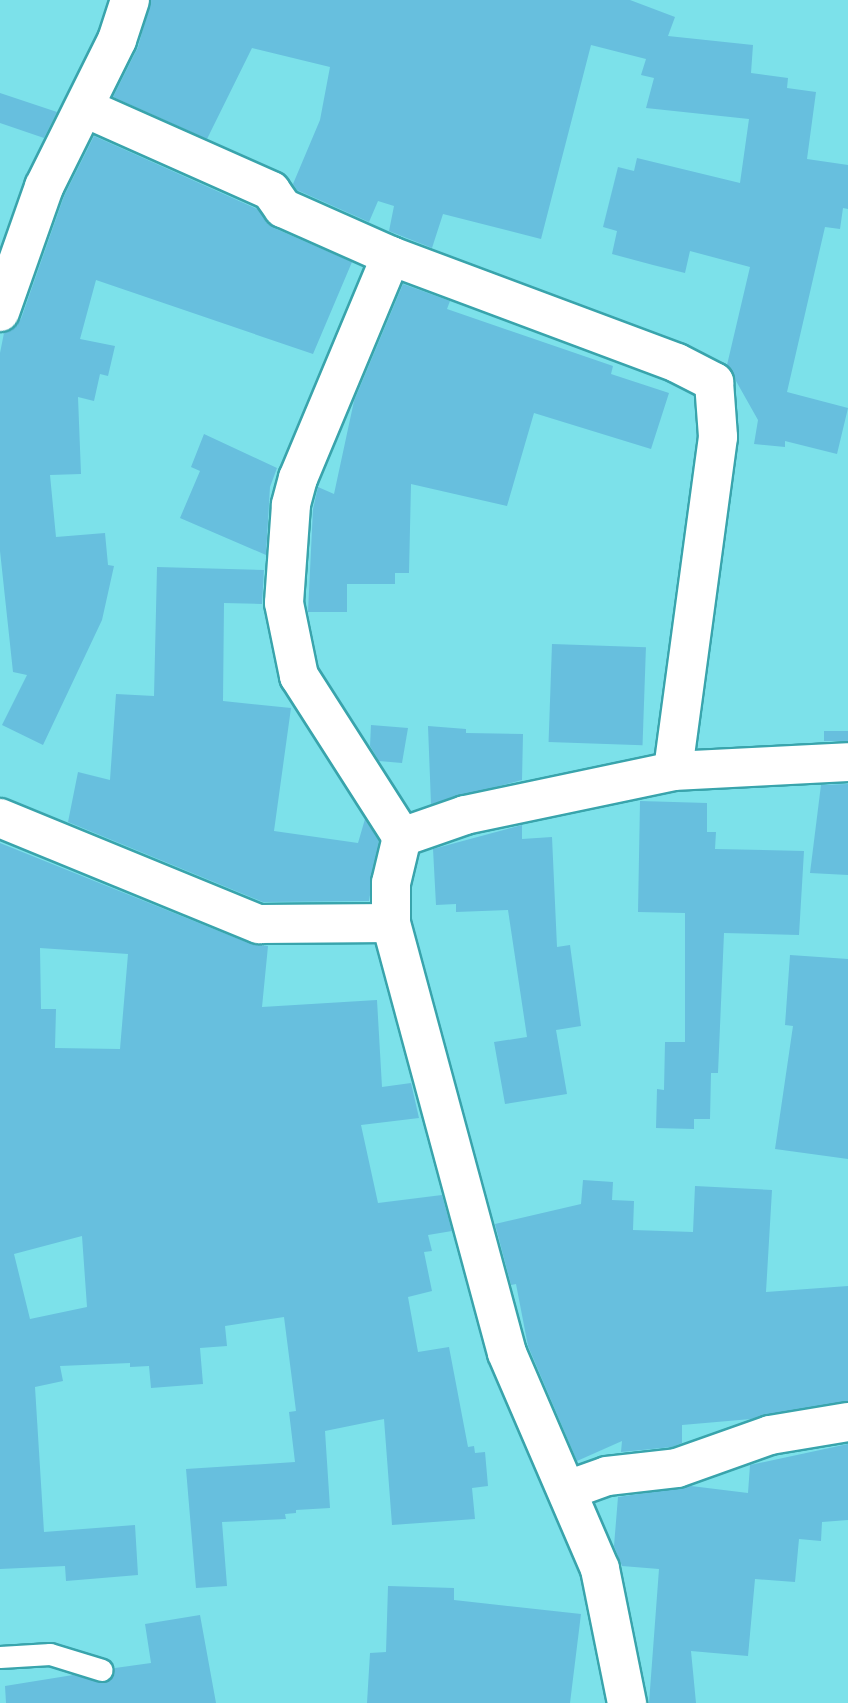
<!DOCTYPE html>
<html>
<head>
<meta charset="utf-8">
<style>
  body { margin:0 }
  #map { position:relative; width:848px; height:1703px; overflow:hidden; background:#7ce1ea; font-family:"Source Serif 4",serif }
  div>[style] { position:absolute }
  .building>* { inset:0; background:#67bfde; transform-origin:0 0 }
  .roads { filter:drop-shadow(2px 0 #39a4ac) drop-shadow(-2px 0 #39a4ac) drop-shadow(0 2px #39a4ac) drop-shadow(0 -2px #39a4ac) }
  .lane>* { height:21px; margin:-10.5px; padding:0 10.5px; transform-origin:10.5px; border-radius:10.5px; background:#fff }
  .street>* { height:38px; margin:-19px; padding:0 19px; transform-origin:19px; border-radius:19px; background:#fff }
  span { translate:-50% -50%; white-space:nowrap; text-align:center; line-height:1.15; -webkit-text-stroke:6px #7ce1ea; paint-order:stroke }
</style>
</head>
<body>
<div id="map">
  <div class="building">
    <div style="clip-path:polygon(151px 0,630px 0,675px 17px,668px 36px,753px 45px,751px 73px,788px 78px,787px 88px,816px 92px,807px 159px,848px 165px,848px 209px,843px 208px,840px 229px,825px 227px,787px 392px,848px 408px,837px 454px,785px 441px,785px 447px,754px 444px,758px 420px,727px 365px,750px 267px,690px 251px,685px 273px,653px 265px,612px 254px,617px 231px,603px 227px,618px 167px,634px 171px,637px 158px,740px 183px,749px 119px,646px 108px,654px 78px,641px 75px,646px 59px,591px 45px,541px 239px,443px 214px,432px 248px,389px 231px,394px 206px,378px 201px,369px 222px,297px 190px,293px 184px,320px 120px,330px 67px,252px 48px,207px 139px,113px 97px,138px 47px)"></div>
    <div style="clip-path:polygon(0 93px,57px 112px,44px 138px,0 123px)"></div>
    <div style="clip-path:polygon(94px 136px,257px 209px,274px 228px,352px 262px,313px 354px,96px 280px,80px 339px,115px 346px,108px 376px,100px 374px,94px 401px,78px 397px,81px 474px,50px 475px,56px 537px,105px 533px,108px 565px,114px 566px,102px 620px,43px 745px,2px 725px,27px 675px,13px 672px,0 551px,0 353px,4px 333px,21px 319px,64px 196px)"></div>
    <div style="clip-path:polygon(403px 284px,450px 301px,447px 309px,613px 366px,611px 374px,669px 393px,651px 449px,534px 413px,507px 506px,411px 484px,409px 573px,395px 573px,395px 584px,347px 584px,347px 612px,308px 612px,313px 509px,318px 487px,334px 494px,354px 401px)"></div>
    <div style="clip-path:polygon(204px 434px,277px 468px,270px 487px,266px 555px,180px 518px,200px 471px,191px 467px)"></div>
    <div style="clip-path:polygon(157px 567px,264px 570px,262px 604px,224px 603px,223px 701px,291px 708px,274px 831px,358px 843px,365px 819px,379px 841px,369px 901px,263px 902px,68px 822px,78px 772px,110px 780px,116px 694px,154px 696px)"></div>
    <div style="left:552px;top:644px;width:94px;height:98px;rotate:2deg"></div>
    <div style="clip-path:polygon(371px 725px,408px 728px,402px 763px,379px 761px,370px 746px)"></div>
    <div style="clip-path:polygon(428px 726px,466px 729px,466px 733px,523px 734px,522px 780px,431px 804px)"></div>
    <div style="left:824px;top:731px;width:24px;height:10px"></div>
    <div style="clip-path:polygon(848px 784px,848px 875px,810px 873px,821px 785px)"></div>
    <div style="clip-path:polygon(640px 801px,707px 803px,707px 832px,716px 832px,715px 849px,804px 851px,799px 935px,724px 933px,718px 1073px,711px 1073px,710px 1119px,694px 1119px,694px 1129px,656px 1128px,657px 1089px,664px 1090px,665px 1042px,685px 1042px,685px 913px,638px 912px)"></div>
    <div style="clip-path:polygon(522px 825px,522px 839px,552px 837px,557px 947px,570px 945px,581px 1026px,556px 1030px,567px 1094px,505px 1104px,494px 1042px,527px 1037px,508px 910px,456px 912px,456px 904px,436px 905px,433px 849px)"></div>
    <div style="clip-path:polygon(evenodd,0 843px,251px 944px,268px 946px,262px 1007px,377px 1000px,382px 1087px,411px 1083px,419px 1118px,361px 1125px,378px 1203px,442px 1195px,452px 1231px,428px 1235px,432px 1251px,424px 1252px,432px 1291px,408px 1297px,418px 1352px,449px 1347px,468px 1447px,474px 1446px,475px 1453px,485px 1452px,488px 1486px,472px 1488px,475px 1519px,392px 1525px,384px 1419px,325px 1431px,330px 1508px,296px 1510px,296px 1513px,285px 1514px,286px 1519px,222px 1522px,227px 1586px,196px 1588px,186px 1469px,295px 1462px,289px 1412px,296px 1411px,284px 1317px,225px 1326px,227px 1346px,200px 1348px,203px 1384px,151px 1388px,149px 1366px,130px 1367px,130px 1363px,60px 1366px,63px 1381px,35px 1387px,44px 1532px,135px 1525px,138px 1575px,66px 1581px,65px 1566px,0 1569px,0 843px,40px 948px,128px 954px,120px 1049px,55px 1048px,56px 1009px,41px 1009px,40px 948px,0 843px,82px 1236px,87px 1307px,30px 1319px,14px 1254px,82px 1236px)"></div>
    <div style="clip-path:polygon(790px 955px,848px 959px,848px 1159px,775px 1149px,793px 1026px,785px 1025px)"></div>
    <div style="clip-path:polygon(583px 1180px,613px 1182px,612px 1200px,634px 1201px,633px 1230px,693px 1232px,695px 1186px,772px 1190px,766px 1292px,848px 1286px,848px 1401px,751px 1419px,682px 1425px,682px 1443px,672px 1447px,621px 1452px,622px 1441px,577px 1461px,528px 1346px,516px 1284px,511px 1285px,495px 1224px,581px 1204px)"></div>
    <div style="clip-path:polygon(848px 1444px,848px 1520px,822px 1522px,821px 1541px,799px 1539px,795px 1582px,755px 1579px,748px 1656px,691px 1651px,696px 1703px,649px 1703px,659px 1569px,622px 1566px,614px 1546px,618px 1497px,691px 1486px,748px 1493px,750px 1465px)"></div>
    <div style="clip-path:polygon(388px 1586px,454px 1588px,454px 1600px,581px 1614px,570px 1703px,367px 1703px,370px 1653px,386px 1652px)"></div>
    <div style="clip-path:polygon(200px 1615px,216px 1703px,6px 1703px,5px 1686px,73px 1675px,104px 1683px,111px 1679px,115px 1668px,151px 1663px,145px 1624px)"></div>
  </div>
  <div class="roads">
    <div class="lane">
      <div style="left:0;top:1657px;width:50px;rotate:-3.4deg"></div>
      <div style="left:50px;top:1654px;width:54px;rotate:17.1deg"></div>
    </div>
    <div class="street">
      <div style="left:85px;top:108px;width:204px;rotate:24deg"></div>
      <div style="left:271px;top:191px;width:21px;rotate:55deg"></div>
      <div style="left:283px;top:208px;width:118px;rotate:24deg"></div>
      <div style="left:391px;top:256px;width:305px;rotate:20.5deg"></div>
      <div style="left:677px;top:363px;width:42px;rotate:27.2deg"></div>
      <div style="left:714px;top:382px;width:55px;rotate:85.8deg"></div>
      <div style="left:718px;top:437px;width:337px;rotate:97.7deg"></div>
      <div style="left:391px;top:256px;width:241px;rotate:112.7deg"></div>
      <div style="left:298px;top:478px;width:28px;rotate:105deg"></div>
      <div style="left:291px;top:505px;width:98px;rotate:94.1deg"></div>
      <div style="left:284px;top:603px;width:75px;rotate:78.4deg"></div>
      <div style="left:299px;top:676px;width:191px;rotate:57.4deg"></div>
      <div style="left:0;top:312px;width:133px;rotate:-70.6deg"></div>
      <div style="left:44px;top:187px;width:164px;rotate:-63.6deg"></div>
      <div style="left:117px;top:40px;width:42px;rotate:-72deg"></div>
      <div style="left:0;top:818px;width:280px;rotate:22.3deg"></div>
      <div style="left:259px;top:924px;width:132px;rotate:-0.4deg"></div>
      <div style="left:391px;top:923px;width:40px;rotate:-90deg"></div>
      <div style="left:391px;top:883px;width:47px;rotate:-76.6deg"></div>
      <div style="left:402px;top:837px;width:67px;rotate:-19.2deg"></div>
      <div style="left:465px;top:815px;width:213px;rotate:-11.9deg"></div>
      <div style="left:673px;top:771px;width:175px;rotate:-2.9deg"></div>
      <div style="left:391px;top:923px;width:445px;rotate:74.9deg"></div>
      <div style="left:507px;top:1353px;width:235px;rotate:66.7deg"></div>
      <div style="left:600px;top:1569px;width:137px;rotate:78.6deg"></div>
      <div style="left:568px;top:1490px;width:41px;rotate:-19.7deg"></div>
      <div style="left:607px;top:1476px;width:70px;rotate:-6.5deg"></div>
      <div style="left:677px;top:1468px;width:99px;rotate:-19.5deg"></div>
      <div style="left:770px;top:1435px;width:79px;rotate:-9.5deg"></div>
    </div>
  </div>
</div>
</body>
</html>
